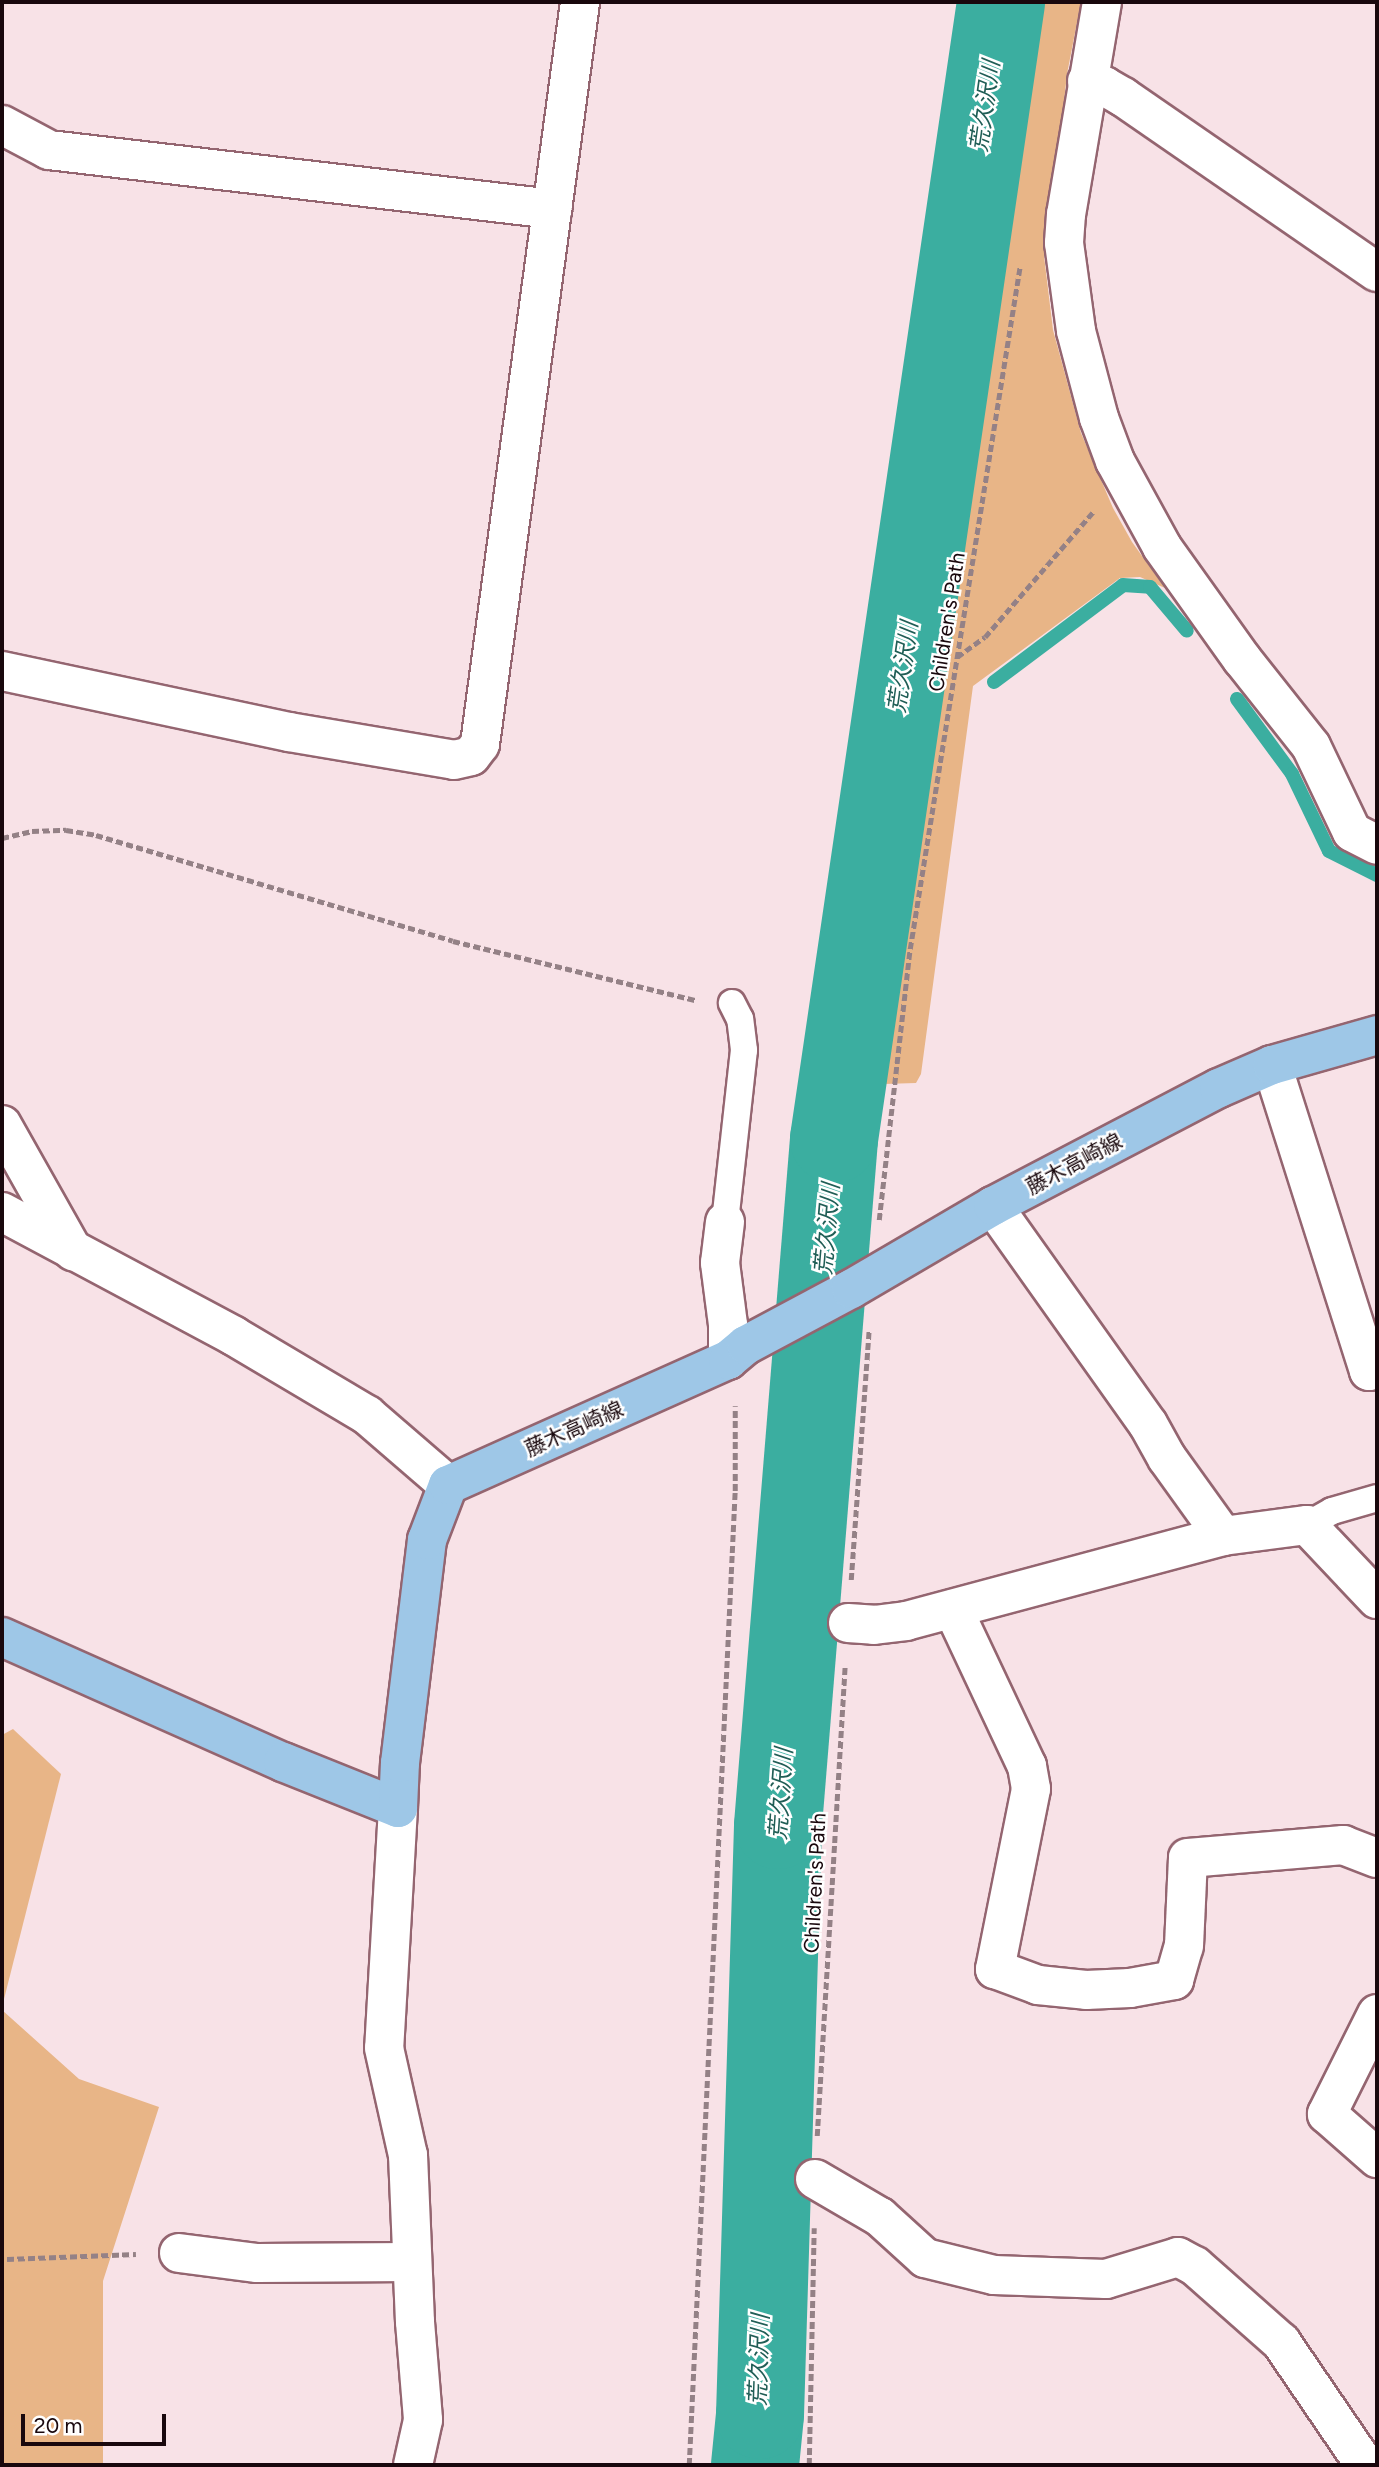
<!DOCTYPE html>
<html>
<head>
<meta charset="utf-8">
<style>
  body { margin:0 }
  #map { position:relative; width:1379px; height:2467px; overflow:hidden; background:#f8e2e7; font-family:Figtree,"Noto Sans JP",sans-serif }
  div>[style] { position:absolute }
  .green>* { inset:0; background:#e8b587 }
  .stream>* { height:14px; margin:-7px; padding:0 7px; transform-origin:7px; border-radius:7px; background:#3baea0 }
  .river>* { height:88px; margin:-44px; padding:0 44px; transform-origin:44px; border-radius:44px; background:#3baea0 }
  .path>* { height:4.5px; margin-top:-2.25px; transform-origin:0; background:repeating-linear-gradient(90deg,#948186 0 7px,transparent 0 10.5px) }
  .roads { filter:drop-shadow(2px 0 #946570) drop-shadow(-2px 0 #946570) drop-shadow(0 2px #946570) drop-shadow(0 -2px #946570) }
  .service>* { height:26px; margin:-13px; padding:0 13px; transform-origin:13px; border-radius:13px; background:#fff }
  .minor>* { height:38px; margin:-19px; padding:0 19px; transform-origin:19px; border-radius:19px; background:#fff }
  .primary>* { height:38px; margin:-19px; padding:0 19px; transform-origin:19px; border-radius:19px; background:#9ec7e7 }
  span { translate:-50% -50%; white-space:nowrap; text-align:center; line-height:1.15; -webkit-text-stroke:5px #fff; paint-order:stroke }
  .street-label { font-size:21px; color:#19080d }
  .water-label { font-size:23px; color:#205e56; font-style:italic }
  .frame { position:absolute; inset:0; border:4px solid #19080d; pointer-events:none }
  .scale { position:absolute; left:21px; top:2414px; width:145px; height:32px; box-sizing:border-box; border:4px solid #19080d; border-top:0; padding-left:9px; font-size:21px; line-height:24px; white-space:nowrap; color:#19080d; -webkit-text-stroke:5px #fff; paint-order:stroke }
</style>
</head>
<body>
<div id="map">
  <div class="green">
    <div style="clip-path:polygon(1036px 2px,1081px 2px,1067px 74px,1048px 248px,1044px 256px,1053px 330px,1081px 433px,1113px 508px,1132px 542px,1165px 588px,1140px 577px,1120px 578px,973px 686px,921px 1074px,916px 1083px,884px 1084px,878px 1137px,868px 1136px,920px 768px,997px 275px,1018px 91px)"></div>
    <div style="clip-path:polygon(13px 1729px,61px 1774px,2px 2007px,2px 1735px)"></div>
    <div style="clip-path:polygon(2px 2010px,79px 2079px,159px 2107px,103px 2281px,103px 2465px,2px 2465px)"></div>
  </div>
  <div class="stream">
    <div style="left:994px;top:682px;width:161px;rotate:-36.9deg"></div>
    <div style="left:1123px;top:585px;width:27px;rotate:4deg"></div>
    <div style="left:1150px;top:587px;width:57px;rotate:49.9deg"></div>
    <div style="left:1237px;top:699px;width:93px;rotate:53.7deg"></div>
    <div style="left:1292px;top:774px;width:85px;rotate:64.3deg"></div>
    <div style="left:1329px;top:851px;width:54px;rotate:26.6deg"></div>
  </div>
  <div class="river">
    <div style="left:755px;top:2465px;width:50px;rotate:-84.3deg"></div>
    <div style="left:760px;top:2415px;width:590px;rotate:-88.25deg"></div>
    <div style="left:778px;top:1825px;width:688px;rotate:-85.33deg"></div>
    <div style="left:834px;top:1139px;width:1149px;rotate:-81.64deg"></div>
  </div>
  <div class="path">
    <div style="left:957px;top:657px;width:34px;rotate:-36deg"></div>
    <div style="left:985px;top:637px;width:165px;rotate:-49.2deg"></div>
    <div style="left:2px;top:838px;width:31px;rotate:-13deg"></div>
    <div style="left:32px;top:831px;width:34px;rotate:-2deg"></div>
    <div style="left:66px;top:830px;width:30px;rotate:9deg"></div>
    <div style="left:96px;top:835px;width:372px;rotate:16.5deg"></div>
    <div style="left:453px;top:941px;width:249px;rotate:13.7deg"></div>
    <div style="left:879px;top:1220px;width:273px;rotate:-83.5deg"></div>
    <div style="left:910px;top:949px;width:692px;rotate:-80.85deg"></div>
    <div style="left:851px;top:1580px;width:251px;rotate:-85.9deg"></div>
    <div style="left:817px;top:2136px;width:471px;rotate:-86.6deg"></div>
    <div style="left:7px;top:2259px;width:129px;rotate:-2.2deg"></div>
    <div style="left:689px;top:2465px;width:975px;rotate:-87.3deg"></div>
    <div style="left:735px;top:1491px;width:85px;rotate:-90deg"></div>
    <div style="left:809px;top:2465px;width:237px;rotate:-88.8deg"></div>
  </div>
  <div class="roads">
    <div class="service">
      <div style="left:725px;top:1222px;width:173px;rotate:-83.7deg"></div>
      <div style="left:744px;top:1050px;width:31px;rotate:-97deg"></div>
      <div style="left:740px;top:1019px;width:18px;rotate:-117deg"></div>
      <div style="left:1307px;top:1525px;width:29px;rotate:-29deg"></div>
      <div style="left:1332px;top:1511px;width:47px;rotate:-16.1deg"></div>
    </div>
    <div class="minor">
      <div style="left:1102px;top:2px;width:215px;rotate:99.6deg"></div>
      <div style="left:1066px;top:214px;width:29px;rotate:94deg"></div>
      <div style="left:1064px;top:243px;width:89px;rotate:82.2deg"></div>
      <div style="left:1076px;top:331px;width:90px;rotate:75.2deg"></div>
      <div style="left:1099px;top:418px;width:46px;rotate:69.6deg"></div>
      <div style="left:1115px;top:461px;width:98px;rotate:61.3deg"></div>
      <div style="left:1162px;top:547px;width:138px;rotate:54.5deg"></div>
      <div style="left:1242px;top:659px;width:111px;rotate:51.6deg"></div>
      <div style="left:1311px;top:746px;width:95px;rotate:64.5deg"></div>
      <div style="left:1352px;top:832px;width:28px;rotate:27deg"></div>
      <div style="left:1087px;top:81px;width:18px;rotate:16deg"></div>
      <div style="left:1104px;top:86px;width:22px;rotate:30deg"></div>
      <div style="left:1123px;top:97px;width:308px;rotate:34.6deg"></div>
      <div style="left:2px;top:125px;width:53px;rotate:28deg"></div>
      <div style="left:49px;top:150px;width:507px;rotate:6.68deg"></div>
      <div style="left:2px;top:671px;width:293px;rotate:12deg"></div>
      <div style="left:289px;top:732px;width:167px;rotate:9.6deg"></div>
      <div style="left:454px;top:760px;width:17px;rotate:-13deg"></div>
      <div style="left:471px;top:756px;width:15px;rotate:-53deg"></div>
      <div style="left:480px;top:744px;width:749px;rotate:-82.32deg"></div>
      <div style="left:1272px;top:1065px;width:321px;rotate:72.4deg"></div>
      <div style="left:1369px;top:1371px;width:8px;rotate:-14deg"></div>
      <div style="left:2px;top:1125px;width:145px;rotate:60.6deg"></div>
      <div style="left:993px;top:1206px;width:267px;rotate:54.6deg"></div>
      <div style="left:1148px;top:1424px;width:39px;rotate:61deg"></div>
      <div style="left:1167px;top:1458px;width:96px;rotate:54.3deg"></div>
      <div style="left:2px;top:1212px;width:263px;rotate:28.1deg"></div>
      <div style="left:234px;top:1336px;width:155px;rotate:30.7deg"></div>
      <div style="left:367px;top:1415px;width:107px;rotate:40.8deg"></div>
      <div style="left:725px;top:1222px;width:41px;rotate:97deg"></div>
      <div style="left:720px;top:1263px;width:63px;rotate:82.6deg"></div>
      <div style="left:728px;top:1325px;width:35px;rotate:90deg"></div>
      <div style="left:953px;top:1609px;width:174px;rotate:64.8deg"></div>
      <div style="left:1027px;top:1766px;width:23px;rotate:80deg"></div>
      <div style="left:1031px;top:1789px;width:184px;rotate:101.3deg"></div>
      <div style="left:995px;top:1969px;width:46px;rotate:20.4deg"></div>
      <div style="left:1038px;top:1985px;width:48px;rotate:5.9deg"></div>
      <div style="left:1086px;top:1990px;width:44px;rotate:-2.6deg"></div>
      <div style="left:1130px;top:1988px;width:45px;rotate:-10.3deg"></div>
      <div style="left:1174px;top:1980px;width:35px;rotate:-74deg"></div>
      <div style="left:1184px;top:1946px;width:88px;rotate:-87.4deg"></div>
      <div style="left:1188px;top:1858px;width:156px;rotate:-4.8deg"></div>
      <div style="left:1343px;top:1845px;width:36px;rotate:21deg"></div>
      <div style="left:848px;top:1623px;width:26px;rotate:4deg"></div>
      <div style="left:874px;top:1625px;width:32px;rotate:-7deg"></div>
      <div style="left:906px;top:1621px;width:328px;rotate:-15deg"></div>
      <div style="left:1223px;top:1536px;width:85px;rotate:-7.5deg"></div>
      <div style="left:1307px;top:1525px;width:102px;rotate:46.6deg"></div>
      <div style="left:398px;top:1808px;width:240px;rotate:93.3deg"></div>
      <div style="left:384px;top:2048px;width:110px;rotate:77.4deg"></div>
      <div style="left:408px;top:2155px;width:167px;rotate:87.6deg"></div>
      <div style="left:415px;top:2322px;width:98px;rotate:85.3deg"></div>
      <div style="left:423px;top:2420px;width:46px;rotate:102.5deg"></div>
      <div style="left:1377px;top:2014px;width:112px;rotate:116.6deg"></div>
      <div style="left:1327px;top:2114px;width:67px;rotate:41.3deg"></div>
      <div style="left:815px;top:2179px;width:75px;rotate:30.3deg"></div>
      <div style="left:880px;top:2217px;width:61px;rotate:42.3deg"></div>
      <div style="left:925px;top:2258px;width:71px;rotate:13.8deg"></div>
      <div style="left:994px;top:2275px;width:112px;rotate:2deg"></div>
      <div style="left:1106px;top:2279px;width:75px;rotate:-17deg"></div>
      <div style="left:1178px;top:2257px;width:19px;rotate:28deg"></div>
      <div style="left:1195px;top:2266px;width:115px;rotate:41.5deg"></div>
      <div style="left:1281px;top:2342px;width:149px;rotate:55.7deg"></div>
      <div style="left:179px;top:2253px;width:79px;rotate:7.3deg"></div>
      <div style="left:257px;top:2263px;width:155px;rotate:-0.4deg"></div>
    </div>
    <div class="primary">
      <div style="left:2px;top:1637px;width:308px;rotate:24deg"></div>
      <div style="left:283px;top:1762px;width:124px;rotate:21.8deg"></div>
      <div style="left:398px;top:1808px;width:45px;rotate:-87.5deg"></div>
      <div style="left:400px;top:1763px;width:225px;rotate:-83.1deg"></div>
      <div style="left:427px;top:1540px;width:59px;rotate:-69.1deg"></div>
      <div style="left:448px;top:1485px;width:307px;rotate:-24.1deg"></div>
      <div style="left:728px;top:1360px;width:23px;rotate:-40deg"></div>
      <div style="left:746px;top:1345px;width:119px;rotate:-28.1deg"></div>
      <div style="left:851px;top:1289px;width:164px;rotate:-30.3deg"></div>
      <div style="left:993px;top:1206px;width:255px;rotate:-27.6deg"></div>
      <div style="left:1219px;top:1088px;width:58px;rotate:-23.5deg"></div>
      <div style="left:1272px;top:1065px;width:109px;rotate:-15.9deg"></div>
    </div>
  </div>
  <div class="street-label">
    <span style="left:947px;top:622px;rotate:-81deg">Children's Path</span>
    <span style="left:1074px;top:1164px;rotate:-28deg">藤木高崎線</span>
    <span style="left:574px;top:1429px;rotate:-24deg">藤木高崎線</span>
    <span style="left:815px;top:1883px;rotate:-87deg">Children's Path</span>
  </div>
  <div class="water-label">
    <span style="left:985px;top:106px;rotate:-82deg">荒久沢川</span>
    <span style="left:903px;top:667px;rotate:-82deg">荒久沢川</span>
    <span style="left:827px;top:1229px;rotate:-85deg">荒久沢川</span>
    <span style="left:781px;top:1794px;rotate:-86deg">荒久沢川</span>
    <span style="left:759px;top:2360px;rotate:-88deg">荒久沢川</span>
  </div>
  <div class="frame"></div>
  <div class="scale">20 m</div>
</div>
</body>
</html>
